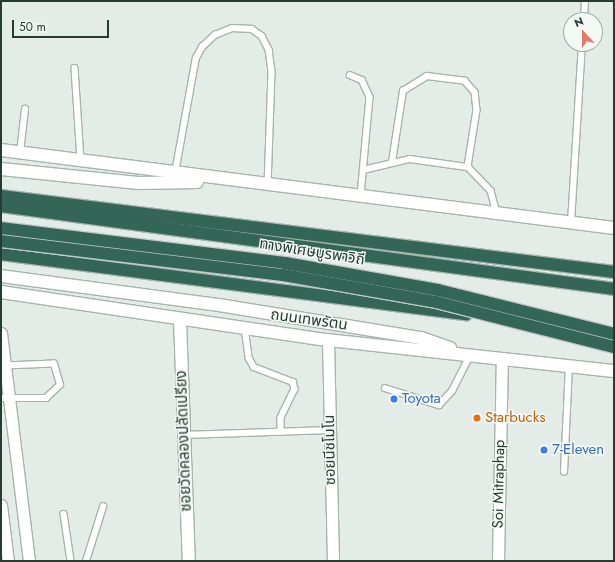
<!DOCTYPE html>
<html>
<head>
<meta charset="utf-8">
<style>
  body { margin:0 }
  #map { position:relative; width:615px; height:562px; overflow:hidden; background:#e4ece7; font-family:Jost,"Noto Sans Thai",sans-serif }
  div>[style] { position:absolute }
  .roads { filter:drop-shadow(1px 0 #a7b4ad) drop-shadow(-1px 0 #a7b4ad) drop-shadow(0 1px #a7b4ad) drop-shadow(0 -1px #a7b4ad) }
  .lane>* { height:5.5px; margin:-2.75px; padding:0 2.75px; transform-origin:2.75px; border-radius:2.75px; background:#fff }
  .street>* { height:11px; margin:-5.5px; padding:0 5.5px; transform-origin:5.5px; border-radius:5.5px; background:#fff }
  .secondary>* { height:12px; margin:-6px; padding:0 6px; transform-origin:6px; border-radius:6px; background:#fff }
  .highway>* { height:12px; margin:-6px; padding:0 6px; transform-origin:6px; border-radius:6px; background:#336656 }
  .bridges { filter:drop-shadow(1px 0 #c2c8c6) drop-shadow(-1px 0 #c2c8c6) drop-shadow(0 1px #c2c8c6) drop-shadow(0 -1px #c2c8c6) }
  .highway-bridge>* { height:12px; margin:-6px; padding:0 6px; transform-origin:6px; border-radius:6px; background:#336656 }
  .dots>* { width:11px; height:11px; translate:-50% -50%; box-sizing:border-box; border:2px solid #f4f9f6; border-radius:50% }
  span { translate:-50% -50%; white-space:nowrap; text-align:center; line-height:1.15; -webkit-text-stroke:3px #f4f9f6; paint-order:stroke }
  .street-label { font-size:15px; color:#253c33 }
  .shop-label { font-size:15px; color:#366cbe }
  .left { translate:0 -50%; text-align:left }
  .food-label { font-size:15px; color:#c56008 }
  .frame { position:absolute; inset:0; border:2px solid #253c33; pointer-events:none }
  .north { position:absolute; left:563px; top:12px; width:40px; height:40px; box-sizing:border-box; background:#f4f9f6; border:1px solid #a1ada8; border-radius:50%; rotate:338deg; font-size:11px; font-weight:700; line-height:16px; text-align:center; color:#253c33 }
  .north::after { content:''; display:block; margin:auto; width:14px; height:18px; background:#e77867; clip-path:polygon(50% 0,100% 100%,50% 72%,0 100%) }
  .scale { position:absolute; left:12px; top:20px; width:97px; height:18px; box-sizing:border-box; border:2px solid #253c33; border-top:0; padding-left:5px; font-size:12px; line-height:14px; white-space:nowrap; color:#253c33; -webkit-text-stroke:3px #f4f9f6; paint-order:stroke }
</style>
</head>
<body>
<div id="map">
  <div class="roads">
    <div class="lane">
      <div style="left:584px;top:20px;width:19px;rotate:-87deg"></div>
      <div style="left:75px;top:68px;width:92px;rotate:86.3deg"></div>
      <div style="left:350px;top:75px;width:13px;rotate:23deg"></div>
      <div style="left:362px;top:80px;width:19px;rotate:65deg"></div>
      <div style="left:370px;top:97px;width:99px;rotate:95.2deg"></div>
      <div style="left:20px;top:153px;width:44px;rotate:-83.5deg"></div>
      <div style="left:392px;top:162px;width:72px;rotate:-81.2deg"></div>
      <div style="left:403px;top:91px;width:28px;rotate:-32deg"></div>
      <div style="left:427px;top:76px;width:38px;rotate:7deg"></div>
      <div style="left:465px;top:81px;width:15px;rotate:48deg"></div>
      <div style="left:475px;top:92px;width:18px;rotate:84deg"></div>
      <div style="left:477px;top:110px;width:58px;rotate:99deg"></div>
      <div style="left:363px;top:170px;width:48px;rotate:-13.2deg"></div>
      <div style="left:410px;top:159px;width:59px;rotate:7.9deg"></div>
      <div style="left:468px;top:167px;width:33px;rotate:46deg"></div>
      <div style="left:491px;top:191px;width:24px;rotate:75deg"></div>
      <div style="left:175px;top:173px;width:117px;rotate:-79.7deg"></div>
      <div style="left:196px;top:58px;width:13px;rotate:-61deg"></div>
      <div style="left:202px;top:47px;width:18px;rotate:-43deg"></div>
      <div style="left:215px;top:35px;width:18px;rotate:-22deg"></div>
      <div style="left:232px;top:28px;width:20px;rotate:3deg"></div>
      <div style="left:252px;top:29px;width:12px;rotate:35deg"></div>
      <div style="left:262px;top:36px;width:16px;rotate:63deg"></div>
      <div style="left:269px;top:50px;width:22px;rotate:82deg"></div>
      <div style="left:272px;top:72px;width:112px;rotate:92deg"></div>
      <div style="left:571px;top:223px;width:179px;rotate:-86.5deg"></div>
      <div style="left:245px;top:328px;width:30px;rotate:82deg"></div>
      <div style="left:249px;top:358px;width:10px;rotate:61deg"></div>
      <div style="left:254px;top:367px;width:42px;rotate:21deg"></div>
      <div style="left:293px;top:382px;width:7px;rotate:74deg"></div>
      <div style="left:295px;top:389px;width:32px;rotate:116deg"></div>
      <div style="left:281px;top:418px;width:14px;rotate:90deg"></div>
      <div style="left:385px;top:388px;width:57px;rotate:17.5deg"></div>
      <div style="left:439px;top:405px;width:19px;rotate:-47deg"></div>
      <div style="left:452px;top:391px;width:39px;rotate:-63deg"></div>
      <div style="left:1px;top:398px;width:45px"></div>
      <div style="left:46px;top:398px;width:19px;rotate:-43deg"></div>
      <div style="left:60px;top:385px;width:22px;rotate:-106deg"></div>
      <div style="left:54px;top:364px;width:49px;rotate:177.7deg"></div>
      <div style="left:184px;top:435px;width:146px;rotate:-2deg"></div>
      <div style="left:564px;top:472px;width:107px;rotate:-87.3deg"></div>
      <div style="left:64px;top:514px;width:48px;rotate:81.5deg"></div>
      <div style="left:86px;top:561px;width:57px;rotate:-72.5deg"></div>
    </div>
    <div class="street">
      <div style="left:1px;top:333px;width:230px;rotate:83deg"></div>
      <div style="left:328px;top:340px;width:221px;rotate:88.7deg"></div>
      <div style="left:1px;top:505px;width:56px;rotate:82.9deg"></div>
      <div style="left:498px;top:561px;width:203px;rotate:-88.9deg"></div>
    </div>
    <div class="secondary">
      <div style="left:1px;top:150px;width:618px;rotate:7.25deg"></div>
      <div style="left:1px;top:169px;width:138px;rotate:5.8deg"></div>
      <div style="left:138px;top:183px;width:59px;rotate:-1deg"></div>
      <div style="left:1px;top:276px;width:220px;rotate:7.6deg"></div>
      <div style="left:219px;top:305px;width:205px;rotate:9.3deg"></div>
      <div style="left:421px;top:338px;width:31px;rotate:19deg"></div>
      <div style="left:1px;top:292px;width:331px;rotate:8.4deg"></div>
      <div style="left:328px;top:340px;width:288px;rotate:6.2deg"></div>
      <div style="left:180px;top:320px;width:241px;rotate:87.9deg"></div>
    </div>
    <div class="highway">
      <div style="left:1px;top:196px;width:618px;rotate:7.07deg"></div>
      <div style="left:1px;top:206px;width:619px;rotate:7.71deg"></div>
      <div style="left:1px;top:254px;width:469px;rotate:7.4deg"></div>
    </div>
  </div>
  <div class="bridges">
    <div class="highway-bridge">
      <div style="left:1px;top:228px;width:286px;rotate:7deg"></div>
      <div style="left:285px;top:263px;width:155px;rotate:10deg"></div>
      <div style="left:438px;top:290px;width:181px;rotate:14deg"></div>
      <div style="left:1px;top:241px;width:284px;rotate:6.9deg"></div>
      <div style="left:283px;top:275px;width:155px;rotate:10deg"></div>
      <div style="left:436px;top:302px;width:184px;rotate:14.2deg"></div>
    </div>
  </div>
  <div class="dots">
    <div style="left:394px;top:399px;background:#3f7fe0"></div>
    <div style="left:477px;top:418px;background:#e8710a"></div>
    <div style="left:544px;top:450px;background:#3f7fe0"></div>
  </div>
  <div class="street-label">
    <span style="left:312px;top:252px;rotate:9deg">ทางพิเศษบูรพาวิถี</span>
    <span style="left:309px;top:320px;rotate:8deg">ถนนเทพรัตน</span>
    <span style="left:184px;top:441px;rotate:-92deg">ซอยวัดคลองปลัดเปรียง</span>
    <span style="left:330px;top:450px;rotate:-91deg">ซอยนีชโมโน</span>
    <span style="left:499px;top:484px;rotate:-89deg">Soi Mitraphap</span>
  </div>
  <div class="shop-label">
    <span class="left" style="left:402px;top:399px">Toyota</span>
    <span class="left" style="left:552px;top:450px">7-Eleven</span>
  </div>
  <div class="food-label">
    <span class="left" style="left:485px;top:418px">Starbucks</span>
  </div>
  <div class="frame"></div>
  <div class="north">N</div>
  <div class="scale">50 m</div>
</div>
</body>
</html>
